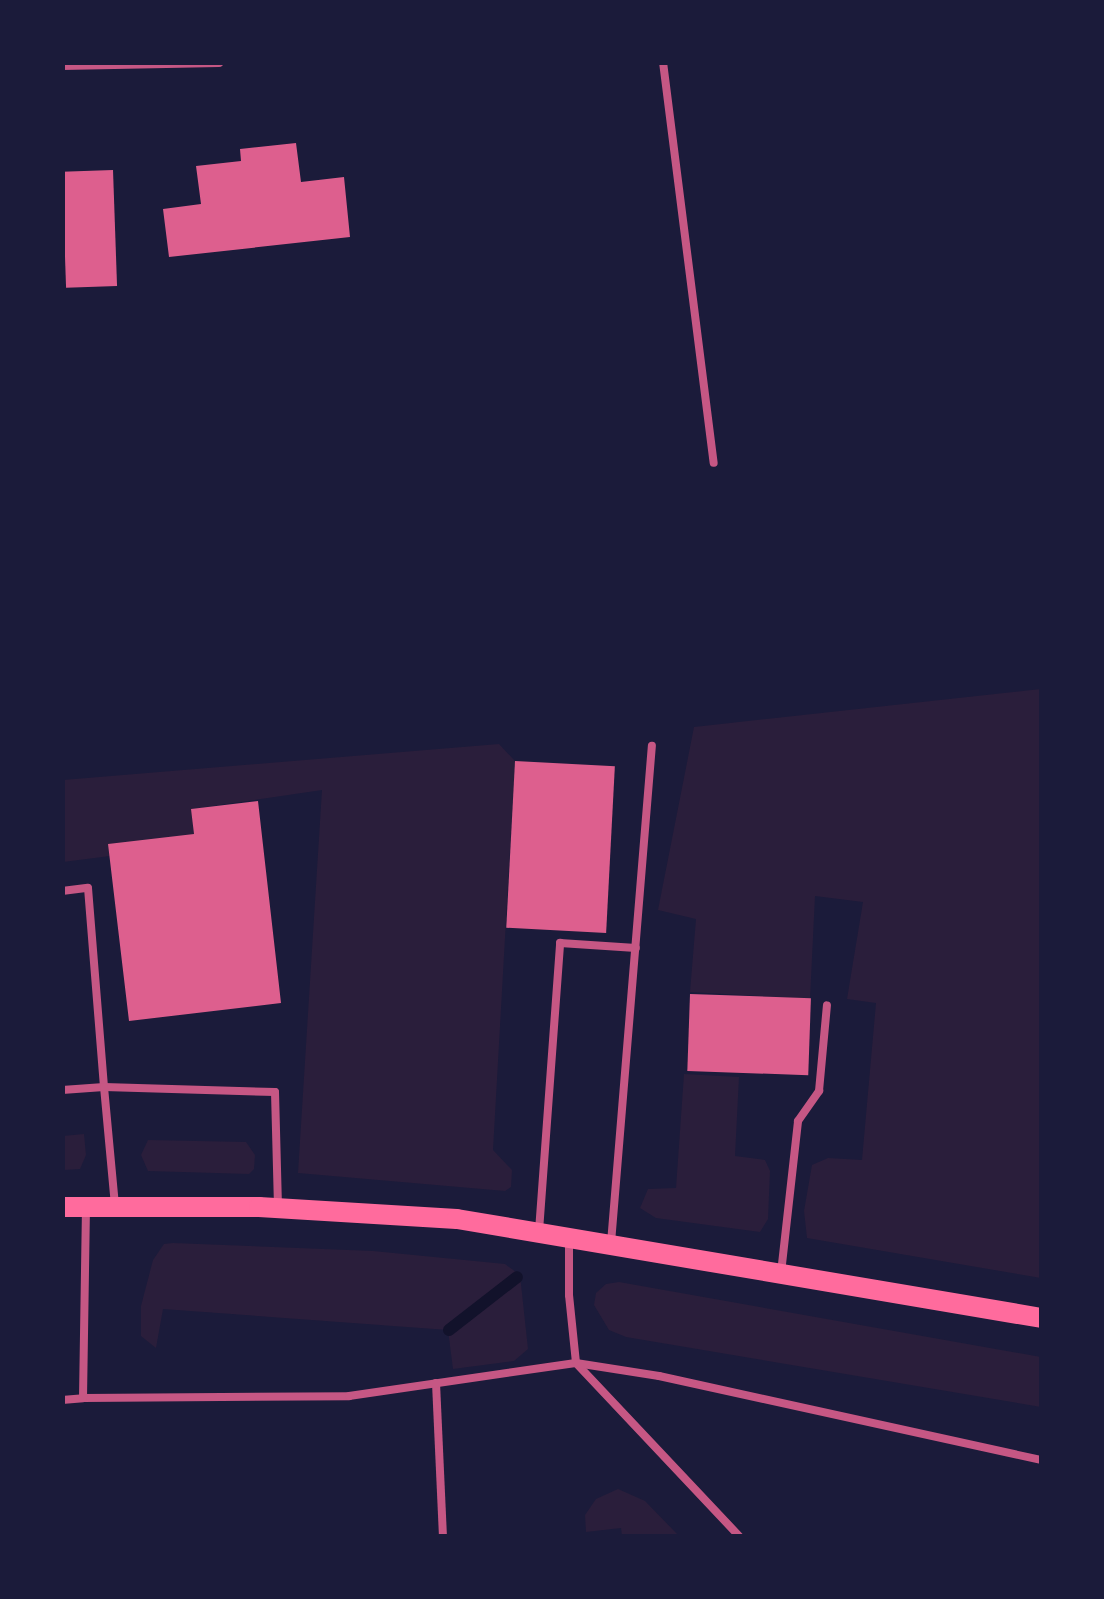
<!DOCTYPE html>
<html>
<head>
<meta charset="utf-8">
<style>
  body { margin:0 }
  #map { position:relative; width:1104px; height:1599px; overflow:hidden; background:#1b1b3a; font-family:Mulish,sans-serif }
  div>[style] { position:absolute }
  .green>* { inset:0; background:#2a1e3b }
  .stream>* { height:12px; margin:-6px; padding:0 6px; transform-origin:6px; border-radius:6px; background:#12122b }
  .building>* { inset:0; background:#dd5f8e; transform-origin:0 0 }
  .service>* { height:8px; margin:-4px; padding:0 4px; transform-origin:4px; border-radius:4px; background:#c65784 }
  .minor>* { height:10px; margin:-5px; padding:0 5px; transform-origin:5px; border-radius:5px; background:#c65784 }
  .secondary>* { height:20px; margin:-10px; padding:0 10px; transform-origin:10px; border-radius:10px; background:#ff6b9d }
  span { translate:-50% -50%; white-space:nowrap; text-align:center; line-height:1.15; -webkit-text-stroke:10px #1b1b3a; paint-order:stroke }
  .frame { position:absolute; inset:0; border:65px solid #1b1b3a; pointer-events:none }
</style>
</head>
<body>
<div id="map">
  <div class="green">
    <div style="clip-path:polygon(1041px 689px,1041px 1278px,807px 1238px,804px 1211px,812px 1165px,828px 1158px,862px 1160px,876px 1003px,847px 999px,863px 902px,815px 896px,810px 999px,690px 992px,696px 919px,658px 910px,694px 727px)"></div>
    <div style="clip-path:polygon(499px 744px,515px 761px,493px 1150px,512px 1170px,511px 1187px,505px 1191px,298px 1173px,322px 790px,192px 809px,194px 834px,110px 856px,63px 862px,63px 780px)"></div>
    <div style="clip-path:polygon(684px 1074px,739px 1077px,735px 1156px,765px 1160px,770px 1171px,768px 1219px,760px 1232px,656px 1218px,640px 1208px,648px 1189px,676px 1188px)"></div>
    <div style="clip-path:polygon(84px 1134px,86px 1155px,80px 1169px,63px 1170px,63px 1136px)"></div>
    <div style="clip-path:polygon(148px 1140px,246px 1142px,255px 1155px,254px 1169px,249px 1174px,148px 1171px,141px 1155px)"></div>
    <div style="clip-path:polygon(173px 1243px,373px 1251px,505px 1264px,520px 1275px,528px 1349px,514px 1361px,453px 1369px,448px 1330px,163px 1309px,156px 1348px,141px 1336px,141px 1306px,153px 1260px,164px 1244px)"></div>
    <div style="clip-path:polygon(619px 1282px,1041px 1357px,1041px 1407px,626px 1337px,609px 1330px,594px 1305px,596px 1293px,606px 1284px)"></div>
    <div style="clip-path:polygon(618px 1489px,645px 1501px,679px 1536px,622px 1536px,621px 1528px,586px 1532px,585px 1515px,596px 1499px)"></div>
  </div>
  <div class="stream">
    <div style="left:449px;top:1330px;width:86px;rotate:-37.9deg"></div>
  </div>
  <div class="building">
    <div style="clip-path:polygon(296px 143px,301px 182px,344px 177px,350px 237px,169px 257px,163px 209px,201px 204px,196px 166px,241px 161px,240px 149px)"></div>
    <div style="left:113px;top:170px;width:116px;height:51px;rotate:88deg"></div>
    <div style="left:515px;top:761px;width:100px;height:167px;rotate:3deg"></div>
    <div style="clip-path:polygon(258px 801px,281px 1003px,129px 1021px,108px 844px,194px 834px,191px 809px)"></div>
    <div style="left:690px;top:994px;width:121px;height:77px;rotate:2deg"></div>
  </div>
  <div class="service">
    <div style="left:663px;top:62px;width:404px;rotate:82.8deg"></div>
    <div style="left:62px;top:891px;width:26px;rotate:-7deg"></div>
    <div style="left:88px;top:888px;width:200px;rotate:85.4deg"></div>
    <div style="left:104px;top:1087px;width:171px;rotate:1.7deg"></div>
    <div style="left:275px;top:1092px;width:112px;rotate:88.5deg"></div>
    <div style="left:62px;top:1090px;width:42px;rotate:-4.1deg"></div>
    <div style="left:104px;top:1087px;width:119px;rotate:84.7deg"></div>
    <div style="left:539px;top:1231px;width:289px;rotate:-85.8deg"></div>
    <div style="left:560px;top:943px;width:76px;rotate:3.8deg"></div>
    <div style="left:569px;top:1240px;width:55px;rotate:90deg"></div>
    <div style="left:569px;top:1295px;width:68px;rotate:84.1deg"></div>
    <div style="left:576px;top:1363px;width:238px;rotate:46.7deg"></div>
    <div style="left:611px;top:1243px;width:499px;rotate:-85.3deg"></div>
    <div style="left:781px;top:1273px;width:153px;rotate:-83.6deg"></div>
    <div style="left:798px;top:1121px;width:37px;rotate:-55deg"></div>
    <div style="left:819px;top:1091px;width:86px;rotate:-84.7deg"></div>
    <div style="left:436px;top:1383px;width:153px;rotate:87.4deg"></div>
    <div style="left:83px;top:1398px;width:266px;rotate:-0.4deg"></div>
    <div style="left:349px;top:1396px;width:229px;rotate:-8.3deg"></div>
    <div style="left:576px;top:1363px;width:84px;rotate:8.9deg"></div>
    <div style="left:659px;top:1376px;width:392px;rotate:12.4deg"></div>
    <div style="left:62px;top:1400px;width:21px;rotate:-5deg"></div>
    <div style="left:83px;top:1398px;width:187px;rotate:-89.1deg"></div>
  </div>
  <div class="minor">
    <div style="left:62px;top:65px;width:157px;rotate:-1.1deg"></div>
  </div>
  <div class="secondary">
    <div style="left:62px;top:1207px;width:197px"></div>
    <div style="left:259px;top:1207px;width:198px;rotate:3.5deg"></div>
    <div style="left:457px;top:1219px;width:593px;rotate:9.61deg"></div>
  </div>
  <div class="frame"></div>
</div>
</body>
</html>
